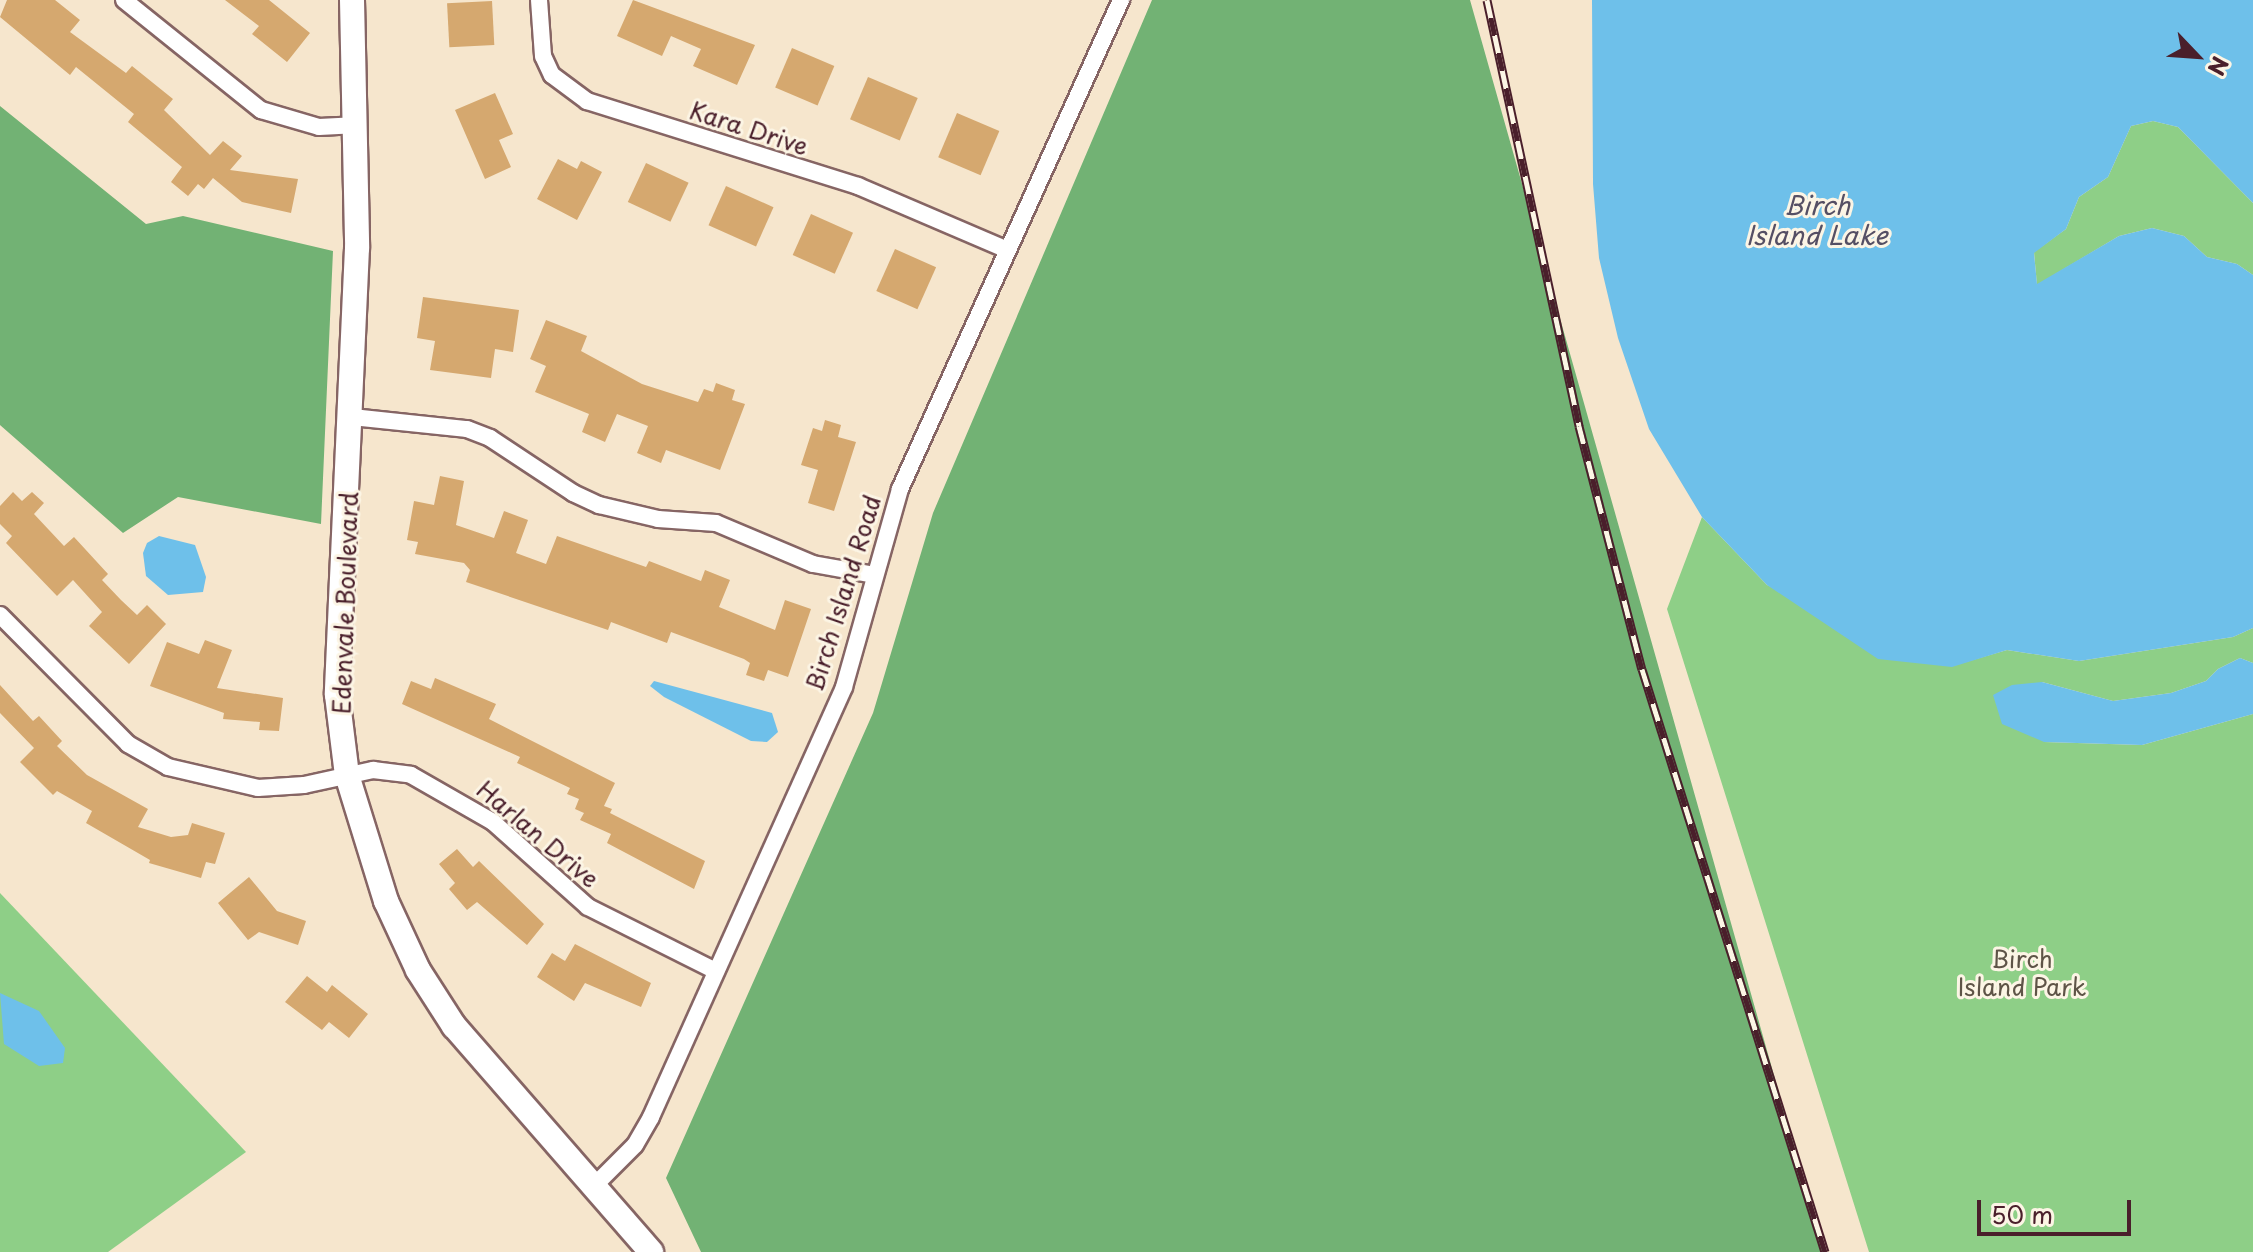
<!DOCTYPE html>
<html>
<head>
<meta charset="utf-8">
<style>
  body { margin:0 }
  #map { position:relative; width:2253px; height:1252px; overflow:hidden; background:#f6e6cd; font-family:"Playpen Sans",sans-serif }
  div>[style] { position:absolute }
  .green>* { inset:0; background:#8ecf87 }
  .forest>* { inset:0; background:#72b274 }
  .water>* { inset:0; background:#6ec0ea }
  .building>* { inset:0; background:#d5a86f; transform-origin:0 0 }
  .roads { filter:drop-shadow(2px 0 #866564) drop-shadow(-2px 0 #866564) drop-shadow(0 2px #866564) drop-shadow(0 -2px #866564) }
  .street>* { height:16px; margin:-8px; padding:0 8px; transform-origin:8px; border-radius:8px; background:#fff }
  .secondary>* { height:24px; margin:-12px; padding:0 12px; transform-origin:12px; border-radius:12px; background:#fff }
  .rail>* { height:9px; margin-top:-4.5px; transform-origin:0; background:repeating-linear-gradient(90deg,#fcf5e5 0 18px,#4a1f2b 0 36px); box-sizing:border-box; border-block:2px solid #4a1f2b }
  span { translate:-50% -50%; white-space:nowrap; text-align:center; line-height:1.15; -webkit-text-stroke:6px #fcf5e5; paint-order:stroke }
  .street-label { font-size:24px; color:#4a1f2b }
  .park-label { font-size:24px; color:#5e5447 }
  .water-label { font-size:26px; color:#554f64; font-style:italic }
  .north { position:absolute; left:2157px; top:16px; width:80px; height:80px; -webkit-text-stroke:6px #fcf5e5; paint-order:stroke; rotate:115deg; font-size:22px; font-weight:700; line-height:32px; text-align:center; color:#4a1f2b }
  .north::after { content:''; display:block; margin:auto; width:28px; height:36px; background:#4a1f2b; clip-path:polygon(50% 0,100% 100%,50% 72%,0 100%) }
  .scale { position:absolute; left:1977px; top:1200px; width:154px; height:36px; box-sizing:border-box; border:4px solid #4a1f2b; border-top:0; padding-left:10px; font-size:24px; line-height:28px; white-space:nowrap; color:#4a1f2b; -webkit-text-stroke:6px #fcf5e5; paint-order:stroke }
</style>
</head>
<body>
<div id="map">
  <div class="green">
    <div style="clip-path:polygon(2153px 121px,2178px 127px,2253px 203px,2253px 275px,2237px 264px,2207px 257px,2184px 236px,2152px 228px,2119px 236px,2037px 285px,2034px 252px,2066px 229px,2079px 197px,2108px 177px,2131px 126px)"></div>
    <div style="clip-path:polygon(1702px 517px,1767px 585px,1952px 666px,2007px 650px,2079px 661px,2233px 637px,2253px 628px,2253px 663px,2240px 658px,2218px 669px,2206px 681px,2171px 693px,2113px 701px,2042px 682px,2044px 742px,2142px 745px,2253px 714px,2253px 1252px,1869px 1252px,1667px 609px)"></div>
    <div style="clip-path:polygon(0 893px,246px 1152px,108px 1252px,0 1252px)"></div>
  </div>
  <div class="forest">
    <div style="clip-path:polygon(1152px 0,1470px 0,1824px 1252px,701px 1252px,666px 1178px,873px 713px,933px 513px)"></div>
    <div style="clip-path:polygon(0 106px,146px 224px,183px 216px,333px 251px,321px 524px,178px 497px,123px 533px,0 425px)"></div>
  </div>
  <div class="water">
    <div style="clip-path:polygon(1592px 0,2253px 0,2253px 203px,2178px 127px,2153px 121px,2131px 126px,2108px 177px,2079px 197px,2066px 229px,2034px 253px,2037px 284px,2119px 236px,2152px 228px,2184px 236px,2207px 257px,2237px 264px,2253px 275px,2253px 628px,2233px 637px,2079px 661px,2007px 650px,1952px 667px,1878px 659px,1767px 585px,1702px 517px,1649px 429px,1618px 338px,1599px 258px,1593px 184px)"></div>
    <div style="clip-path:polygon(159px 536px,195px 545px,206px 577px,203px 592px,168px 595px,146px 576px,143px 553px,147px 543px)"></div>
    <div style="clip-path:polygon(2240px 658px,2253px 663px,2253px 714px,2142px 745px,2044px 742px,2002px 724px,1993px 695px,2012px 685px,2042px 682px,2113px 701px,2171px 693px,2206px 681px,2218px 669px)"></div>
    <div style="clip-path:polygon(654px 681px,772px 713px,778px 732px,767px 742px,751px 741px,664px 697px,650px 686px)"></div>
    <div style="clip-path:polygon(0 993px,39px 1011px,65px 1048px,63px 1063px,39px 1066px,4px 1044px)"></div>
  </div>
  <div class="building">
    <div style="clip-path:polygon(7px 0,55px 0,80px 20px,70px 32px,126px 73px,132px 66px,173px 99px,164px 110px,210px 155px,223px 141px,242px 156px,230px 170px,298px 179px,291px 213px,242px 202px,213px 178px,204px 189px,198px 184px,188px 196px,171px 182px,182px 167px,128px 122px,134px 114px,76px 67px,70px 75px,0 17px)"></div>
    <div style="clip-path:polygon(225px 0,269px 0,310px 33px,287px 62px,252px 34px,259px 26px)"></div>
    <div style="clip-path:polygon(633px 0,755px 45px,737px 85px,693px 66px,701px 49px,671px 36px,662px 56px,617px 36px)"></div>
    <div style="left:492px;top:1px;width:44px;height:45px;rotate:87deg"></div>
    <div style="left:792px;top:48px;width:46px;height:43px;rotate:23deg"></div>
    <div style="left:868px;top:77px;width:54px;height:46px;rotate:23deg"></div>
    <div style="clip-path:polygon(495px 93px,513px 134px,499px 140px,511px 167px,485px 179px,455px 110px)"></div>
    <div style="left:957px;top:113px;width:46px;height:48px;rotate:23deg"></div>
    <div style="clip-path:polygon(558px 159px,577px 169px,581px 161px,602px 172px,577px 220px,537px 199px)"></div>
    <div style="left:646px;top:163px;width:47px;height:43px;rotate:25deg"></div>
    <div style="left:726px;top:186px;width:52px;height:43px;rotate:24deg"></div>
    <div style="left:811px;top:214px;width:46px;height:45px;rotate:24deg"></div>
    <div style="left:895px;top:249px;width:45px;height:46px;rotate:24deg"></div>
    <div style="clip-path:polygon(423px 297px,519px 310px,513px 352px,495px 349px,491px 378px,430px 370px,435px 341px,417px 338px)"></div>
    <div style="clip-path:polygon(546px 320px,587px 336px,581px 351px,642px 384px,698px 402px,704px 389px,713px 392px,716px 383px,735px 390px,732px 400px,745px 404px,720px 470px,666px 450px,661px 463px,637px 453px,648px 426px,617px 414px,605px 442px,582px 432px,589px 414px,535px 392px,546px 366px,530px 359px)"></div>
    <div style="clip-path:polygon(825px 420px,841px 425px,838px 437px,856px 442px,834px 511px,808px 503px,818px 470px,801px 465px,813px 428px,822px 431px)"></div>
    <div style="clip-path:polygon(440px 476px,464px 481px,456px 525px,494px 538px,504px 511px,528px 520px,516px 553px,546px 564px,557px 536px,646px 567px,649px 561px,701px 581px,705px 570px,730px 580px,719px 607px,775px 630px,785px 600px,811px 609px,788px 677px,768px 670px,764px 681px,746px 675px,750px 663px,744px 659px,671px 632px,667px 643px,611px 622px,608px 630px,466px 582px,470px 570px,464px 563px,415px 554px,418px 542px,407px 540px,414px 501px,434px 505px)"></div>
    <div style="clip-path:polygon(13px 492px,22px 501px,32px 492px,44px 503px,34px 514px,64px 546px,74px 537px,108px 574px,102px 580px,121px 600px,137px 615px,147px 605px,166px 624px,129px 664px,89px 626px,102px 612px,73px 580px,57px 596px,6px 543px,12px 536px,0 524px,0 506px)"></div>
    <div style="clip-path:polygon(205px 640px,232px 650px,217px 688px,283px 698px,279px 731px,259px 730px,260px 722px,223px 719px,224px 713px,150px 686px,167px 642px,199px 654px)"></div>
    <div style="clip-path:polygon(435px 678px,496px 704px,489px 719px,615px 783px,604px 806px,612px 809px,610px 813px,705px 861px,694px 889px,607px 843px,611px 834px,580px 820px,584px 813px,575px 809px,579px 799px,567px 794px,570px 788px,517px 763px,520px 757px,402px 704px,411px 681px,431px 689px)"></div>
    <div style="clip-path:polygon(0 685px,33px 721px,39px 716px,62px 741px,57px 746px,87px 775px,148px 809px,138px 827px,171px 837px,188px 835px,192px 823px,225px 833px,215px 864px,206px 862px,201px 878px,149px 863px,150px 860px,86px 823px,92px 811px,57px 791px,53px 795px,20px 762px,34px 748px,0 713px)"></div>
    <div style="clip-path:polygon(457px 849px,473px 867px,479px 861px,544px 924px,527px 945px,477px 902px,467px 910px,449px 889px,455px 883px,439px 864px)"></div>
    <div style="clip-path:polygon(249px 877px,277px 911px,306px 921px,298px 945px,259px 932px,248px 940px,218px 903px)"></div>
    <div style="clip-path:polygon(575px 944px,651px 983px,641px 1007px,585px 983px,574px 1001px,537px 977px,552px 953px,565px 961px)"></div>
    <div style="clip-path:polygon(307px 976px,327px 992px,332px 985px,368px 1014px,349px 1038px,329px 1022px,322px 1030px,285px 1002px)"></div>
  </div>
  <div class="roads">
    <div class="street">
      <div style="left:124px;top:0;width:176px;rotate:38.8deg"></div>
      <div style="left:261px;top:110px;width:60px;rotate:16.3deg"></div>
      <div style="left:319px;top:127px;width:39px;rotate:-3deg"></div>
      <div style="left:539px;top:0;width:56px;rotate:85.9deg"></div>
      <div style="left:543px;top:56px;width:21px;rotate:65deg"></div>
      <div style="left:552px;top:75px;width:44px;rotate:36.6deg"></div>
      <div style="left:587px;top:101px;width:284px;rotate:17.4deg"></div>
      <div style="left:858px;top:186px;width:162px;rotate:23.2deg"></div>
      <div style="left:352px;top:417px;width:116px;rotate:6deg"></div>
      <div style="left:467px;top:429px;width:25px;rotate:21deg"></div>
      <div style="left:490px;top:438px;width:100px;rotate:33.5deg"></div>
      <div style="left:573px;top:493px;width:29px;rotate:25deg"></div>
      <div style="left:599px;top:505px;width:61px;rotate:13.3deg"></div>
      <div style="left:658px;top:519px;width:58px;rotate:3.9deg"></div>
      <div style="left:716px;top:523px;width:105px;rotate:22.9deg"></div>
      <div style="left:813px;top:564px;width:62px;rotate:10.2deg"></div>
      <div style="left:0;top:615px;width:182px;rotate:45.2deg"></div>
      <div style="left:128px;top:744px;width:46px;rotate:29.9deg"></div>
      <div style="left:168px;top:767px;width:92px;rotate:13.1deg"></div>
      <div style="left:258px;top:788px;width:46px;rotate:-3.7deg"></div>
      <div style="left:304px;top:785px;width:71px;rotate:-12.3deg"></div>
      <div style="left:373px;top:770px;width:38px;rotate:7deg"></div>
      <div style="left:411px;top:775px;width:95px;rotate:29.8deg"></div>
      <div style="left:493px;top:822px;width:127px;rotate:41.8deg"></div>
      <div style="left:588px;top:907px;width:143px;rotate:26.6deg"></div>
      <div style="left:593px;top:1187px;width:59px;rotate:-45deg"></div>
      <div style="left:635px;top:1145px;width:32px;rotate:-60deg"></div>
      <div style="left:651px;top:1117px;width:471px;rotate:-65.8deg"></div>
      <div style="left:844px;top:687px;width:206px;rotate:-74.2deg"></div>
      <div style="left:900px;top:489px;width:537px;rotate:-65.68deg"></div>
    </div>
    <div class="secondary">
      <div style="left:352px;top:0;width:248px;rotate:88.8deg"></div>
      <div style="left:357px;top:248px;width:447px;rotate:92.6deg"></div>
      <div style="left:337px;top:695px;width:81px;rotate:82.9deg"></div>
      <div style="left:347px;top:775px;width:132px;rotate:72.8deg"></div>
      <div style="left:386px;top:901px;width:76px;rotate:65.1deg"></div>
      <div style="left:418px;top:970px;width:67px;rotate:57.3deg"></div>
      <div style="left:454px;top:1026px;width:300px;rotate:48.9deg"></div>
    </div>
  </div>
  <div class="rail">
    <div style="left:1487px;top:0;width:436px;rotate:77.8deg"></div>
    <div style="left:1579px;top:426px;width:251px;rotate:75.5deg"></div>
    <div style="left:1642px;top:669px;width:611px;rotate:72.57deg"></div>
  </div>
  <div class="street-label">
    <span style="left:749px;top:128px;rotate:18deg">Kara Drive</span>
    <span style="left:843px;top:593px;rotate:-73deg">Birch Island Road</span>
    <span style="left:345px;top:603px;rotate:-88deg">Edenvale Boulevard</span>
    <span style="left:538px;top:834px;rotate:40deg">Harlan Drive</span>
  </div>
  <div class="park-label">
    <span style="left:2022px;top:973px">Birch<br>Island Park</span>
  </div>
  <div class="water-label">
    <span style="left:1817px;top:220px">Birch<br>Island Lake</span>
  </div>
  <div class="north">N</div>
  <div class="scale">50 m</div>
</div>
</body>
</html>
